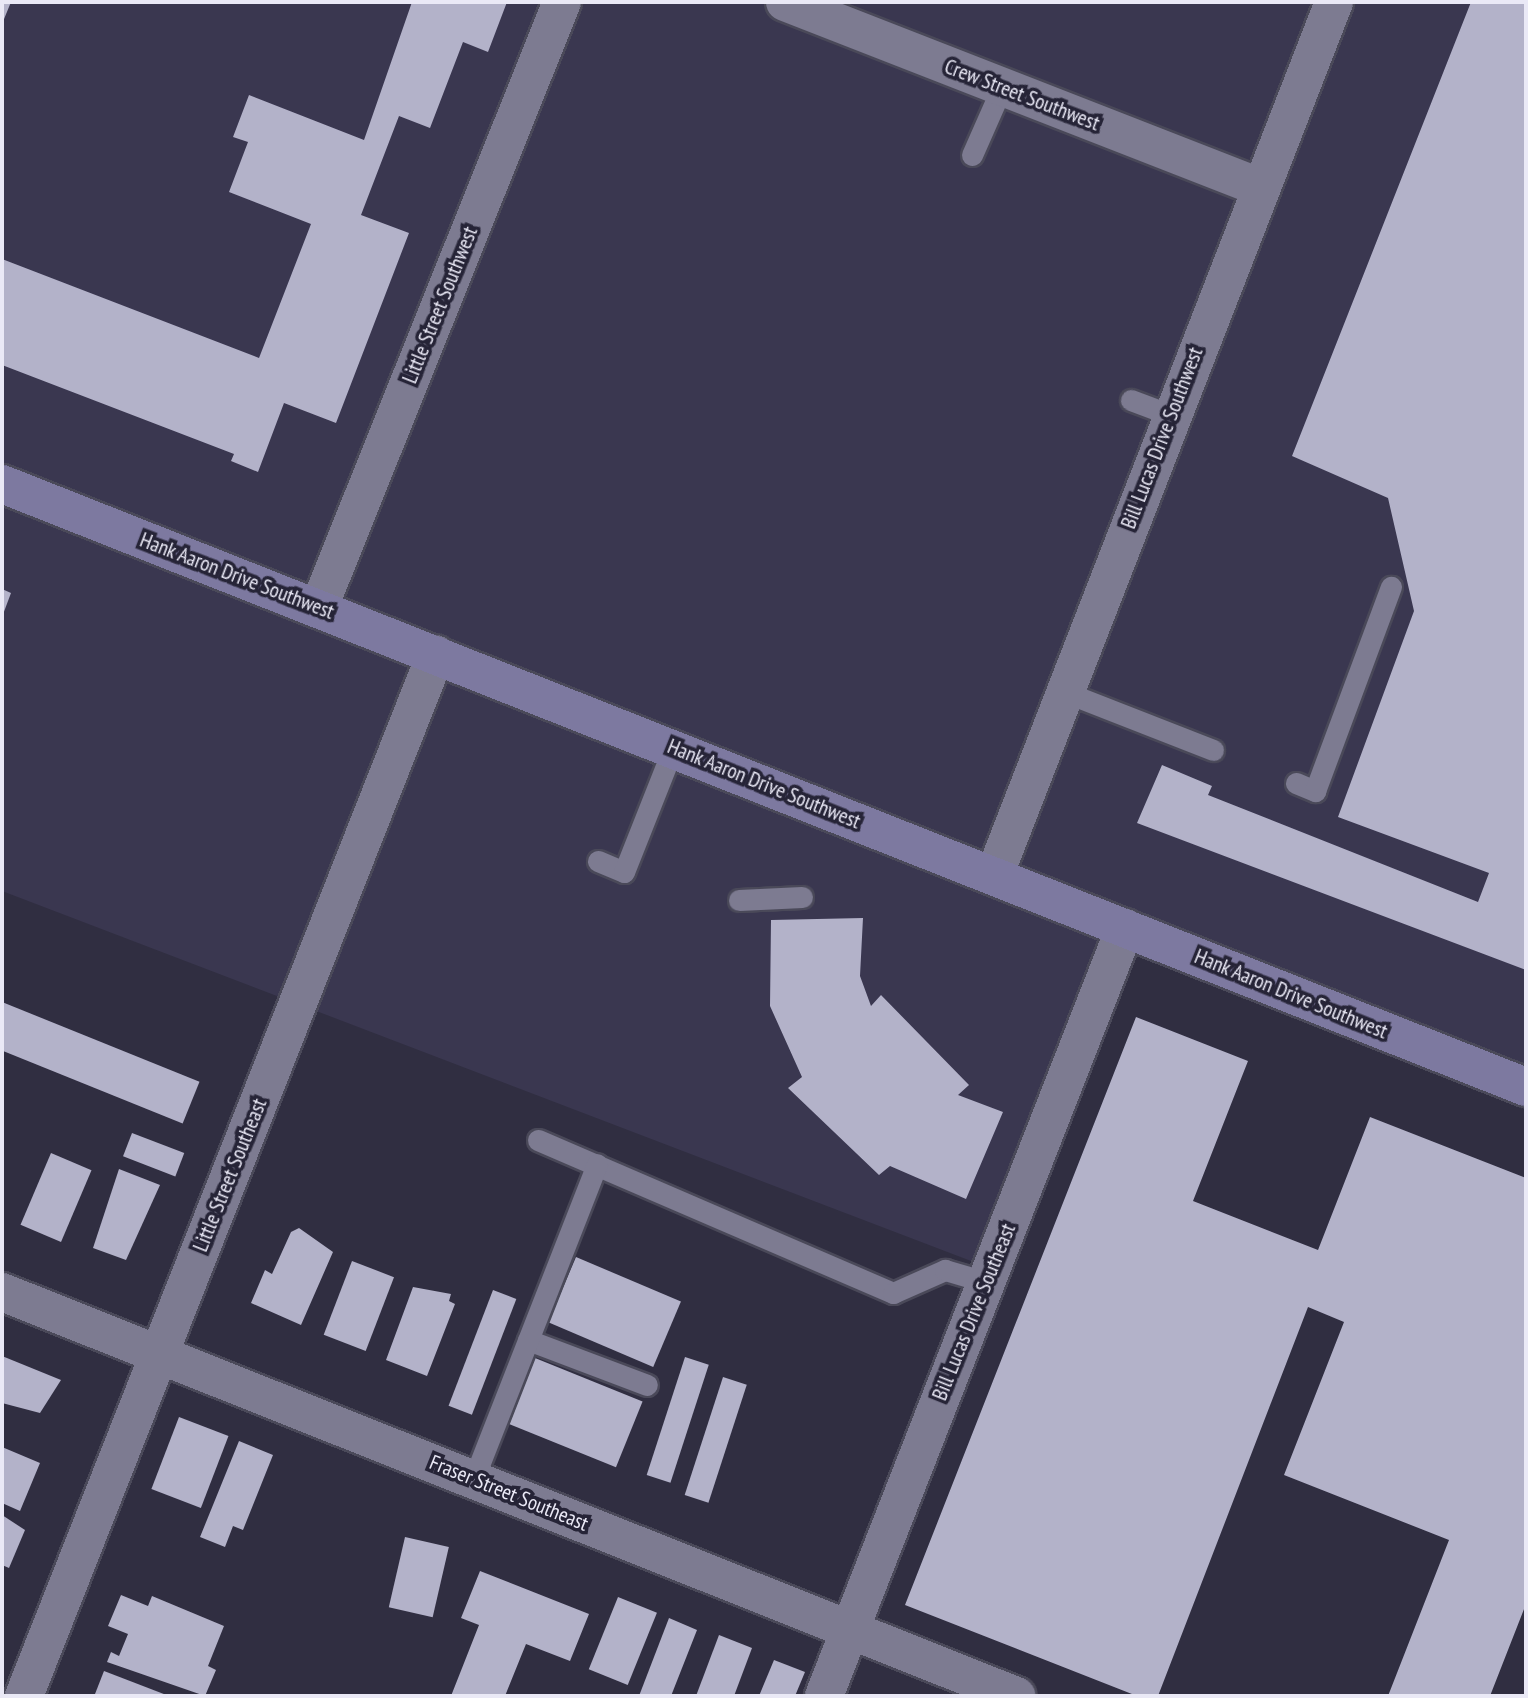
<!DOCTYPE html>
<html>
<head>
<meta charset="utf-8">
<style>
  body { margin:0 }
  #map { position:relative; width:1528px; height:1698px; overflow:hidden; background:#302e41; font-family:"PT Sans Narrow",sans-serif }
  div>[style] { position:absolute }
  .built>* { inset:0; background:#3a3750 }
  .building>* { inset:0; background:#b3b2c9; transform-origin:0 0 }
  .roads { filter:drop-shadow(2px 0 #4a4959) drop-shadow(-2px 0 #4a4959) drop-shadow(0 2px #4a4959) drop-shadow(0 -2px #4a4959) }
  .service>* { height:21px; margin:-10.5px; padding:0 10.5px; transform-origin:10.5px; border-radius:10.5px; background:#7d7b91 }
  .minor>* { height:38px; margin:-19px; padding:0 19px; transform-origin:19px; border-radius:19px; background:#7d7b91 }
  .secondary>* { height:38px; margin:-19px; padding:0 19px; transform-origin:19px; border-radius:19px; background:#7d79a0 }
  span { translate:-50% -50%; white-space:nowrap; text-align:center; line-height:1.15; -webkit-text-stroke:7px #262437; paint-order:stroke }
  .street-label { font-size:21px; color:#eae9f6 }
  .frame { position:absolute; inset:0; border:4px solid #eae9f6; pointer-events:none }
</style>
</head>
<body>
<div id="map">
  <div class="built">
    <div style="clip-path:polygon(2px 2px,1526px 2px,1526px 1087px,1125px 928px,992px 1269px,2px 891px)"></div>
  </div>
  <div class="building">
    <div style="clip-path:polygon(2px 2px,11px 2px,2px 24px)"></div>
    <div style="clip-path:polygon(412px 2px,507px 2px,488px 52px,463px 42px,430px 128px,399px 116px,361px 215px,409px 233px,336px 423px,284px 403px,258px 472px,231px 461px,234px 454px,2px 365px,2px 259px,259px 358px,311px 224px,229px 192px,248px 142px,233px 137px,249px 95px,364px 140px)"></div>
    <div style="clip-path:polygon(1471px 2px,1526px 2px,1526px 970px,1137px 823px,1162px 765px,1212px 786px,1208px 795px,1478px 902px,1489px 873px,1338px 817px,1414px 611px,1388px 498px,1292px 456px)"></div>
    <div style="clip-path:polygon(2px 589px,11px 593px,2px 617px)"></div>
    <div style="clip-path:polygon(863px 918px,860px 976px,871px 1006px,881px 995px,969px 1085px,958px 1095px,1003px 1112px,966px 1199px,890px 1166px,879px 1175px,788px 1088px,802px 1077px,770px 1006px,771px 920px)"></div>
    <div style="left:2px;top:1002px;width:213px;height:45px;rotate:22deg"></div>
    <div style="clip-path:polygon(1136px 1017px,1248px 1061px,1193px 1201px,1318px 1250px,1370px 1117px,1526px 1178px,1526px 1604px,1490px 1696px,1388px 1696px,1449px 1540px,1284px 1475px,1344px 1322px,1308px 1307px,1158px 1696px,1137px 1696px,905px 1605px)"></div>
    <div style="left:132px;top:1133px;width:56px;height:25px;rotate:21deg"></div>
    <div style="left:51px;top:1153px;width:44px;height:78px;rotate:23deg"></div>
    <div style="clip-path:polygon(119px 1169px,160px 1185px,126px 1260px,93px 1248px)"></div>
    <div style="clip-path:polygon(299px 1228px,333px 1252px,301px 1325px,251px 1303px,265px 1270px,272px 1274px,291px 1232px)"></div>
    <div style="left:576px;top:1257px;width:114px;height:71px;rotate:23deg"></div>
    <div style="left:352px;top:1261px;width:45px;height:79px;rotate:21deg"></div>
    <div style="clip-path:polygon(413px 1287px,451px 1294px,449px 1301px,455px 1304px,427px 1376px,386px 1360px)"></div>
    <div style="left:493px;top:1290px;width:25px;height:124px;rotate:21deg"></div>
    <div style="clip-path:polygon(2px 1356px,61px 1380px,40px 1413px,2px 1403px)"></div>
    <div style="left:685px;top:1357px;width:25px;height:124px;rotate:18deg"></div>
    <div style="left:535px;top:1358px;width:116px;height:71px;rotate:22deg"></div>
    <div style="left:723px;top:1377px;width:25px;height:124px;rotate:18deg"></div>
    <div style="left:179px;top:1417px;width:53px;height:77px;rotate:21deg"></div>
    <div style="clip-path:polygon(239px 1441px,273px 1455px,243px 1530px,233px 1526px,225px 1547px,200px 1537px)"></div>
    <div style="clip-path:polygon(2px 1447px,40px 1463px,20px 1511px,2px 1503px)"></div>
    <div style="clip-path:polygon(2px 1515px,25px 1530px,9px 1568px,2px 1565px)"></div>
    <div style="left:405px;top:1537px;width:45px;height:72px;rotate:13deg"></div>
    <div style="clip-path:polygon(480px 1571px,589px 1614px,570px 1661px,526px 1644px,505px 1696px,451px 1696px,479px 1625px,461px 1618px)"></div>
    <div style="clip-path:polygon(121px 1595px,148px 1606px,152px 1596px,224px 1626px,208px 1666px,216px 1670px,205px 1696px,107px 1662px,111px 1652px,119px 1656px,128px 1634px,108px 1626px)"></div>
    <div style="left:618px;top:1597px;width:42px;height:78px;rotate:22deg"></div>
    <div style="clip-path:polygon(669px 1618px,697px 1630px,671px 1696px,639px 1696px)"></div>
    <div style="clip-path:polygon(719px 1635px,752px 1648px,734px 1696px,696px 1696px)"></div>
    <div style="clip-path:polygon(774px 1660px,805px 1672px,795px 1696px,759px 1696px)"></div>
    <div style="clip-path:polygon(104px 1671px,169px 1696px,101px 1696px,95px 1694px)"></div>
  </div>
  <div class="roads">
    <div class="service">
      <div style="left:972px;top:155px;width:74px;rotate:-66.2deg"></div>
      <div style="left:1131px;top:400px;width:43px;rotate:20.6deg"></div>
      <div style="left:1065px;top:692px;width:159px;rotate:21.4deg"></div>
      <div style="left:1296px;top:783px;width:21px;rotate:23deg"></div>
      <div style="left:1315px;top:791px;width:218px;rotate:-69.6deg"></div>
      <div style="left:598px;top:861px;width:28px;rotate:23deg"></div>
      <div style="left:624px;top:872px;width:133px;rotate:-68.4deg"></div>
      <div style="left:739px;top:900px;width:63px;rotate:-2.7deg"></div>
      <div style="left:538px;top:1140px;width:387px;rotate:23.3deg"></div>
      <div style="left:893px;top:1293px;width:57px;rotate:-23.9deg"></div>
      <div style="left:945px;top:1270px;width:43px;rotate:16.3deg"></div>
      <div style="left:528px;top:1340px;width:127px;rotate:20.7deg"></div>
      <div style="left:474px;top:1478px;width:337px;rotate:-68.6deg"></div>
    </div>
    <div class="minor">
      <div style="left:785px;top:2px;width:509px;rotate:21.32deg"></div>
      <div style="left:319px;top:607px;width:652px;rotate:-68.12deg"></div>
      <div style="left:994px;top:876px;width:938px;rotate:-68.74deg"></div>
      <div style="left:2px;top:1292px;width:1092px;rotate:21.72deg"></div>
      <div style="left:24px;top:1696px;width:1120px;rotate:-68.43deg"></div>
      <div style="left:824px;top:1696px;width:825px;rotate:-68.6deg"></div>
    </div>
    <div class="secondary">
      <div style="left:2px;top:484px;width:1639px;rotate:21.59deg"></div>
    </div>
  </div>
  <div class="street-label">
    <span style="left:1022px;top:95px;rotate:21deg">Crew Street Southwest</span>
    <span style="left:440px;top:305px;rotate:-68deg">Little Street Southwest</span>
    <span style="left:1162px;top:438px;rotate:-69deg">Bill Lucas Drive Southwest</span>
    <span style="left:237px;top:576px;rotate:21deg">Hank Aaron Drive Southwest</span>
    <span style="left:764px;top:784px;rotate:22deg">Hank Aaron Drive Southwest</span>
    <span style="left:1291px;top:994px;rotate:22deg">Hank Aaron Drive Southwest</span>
    <span style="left:230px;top:1175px;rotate:-68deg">Little Street Southeast</span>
    <span style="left:974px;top:1312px;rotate:-68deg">Bill Lucas Drive Southeast</span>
    <span style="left:509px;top:1493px;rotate:22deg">Fraser Street Southeast</span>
  </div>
  <div class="frame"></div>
</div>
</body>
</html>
